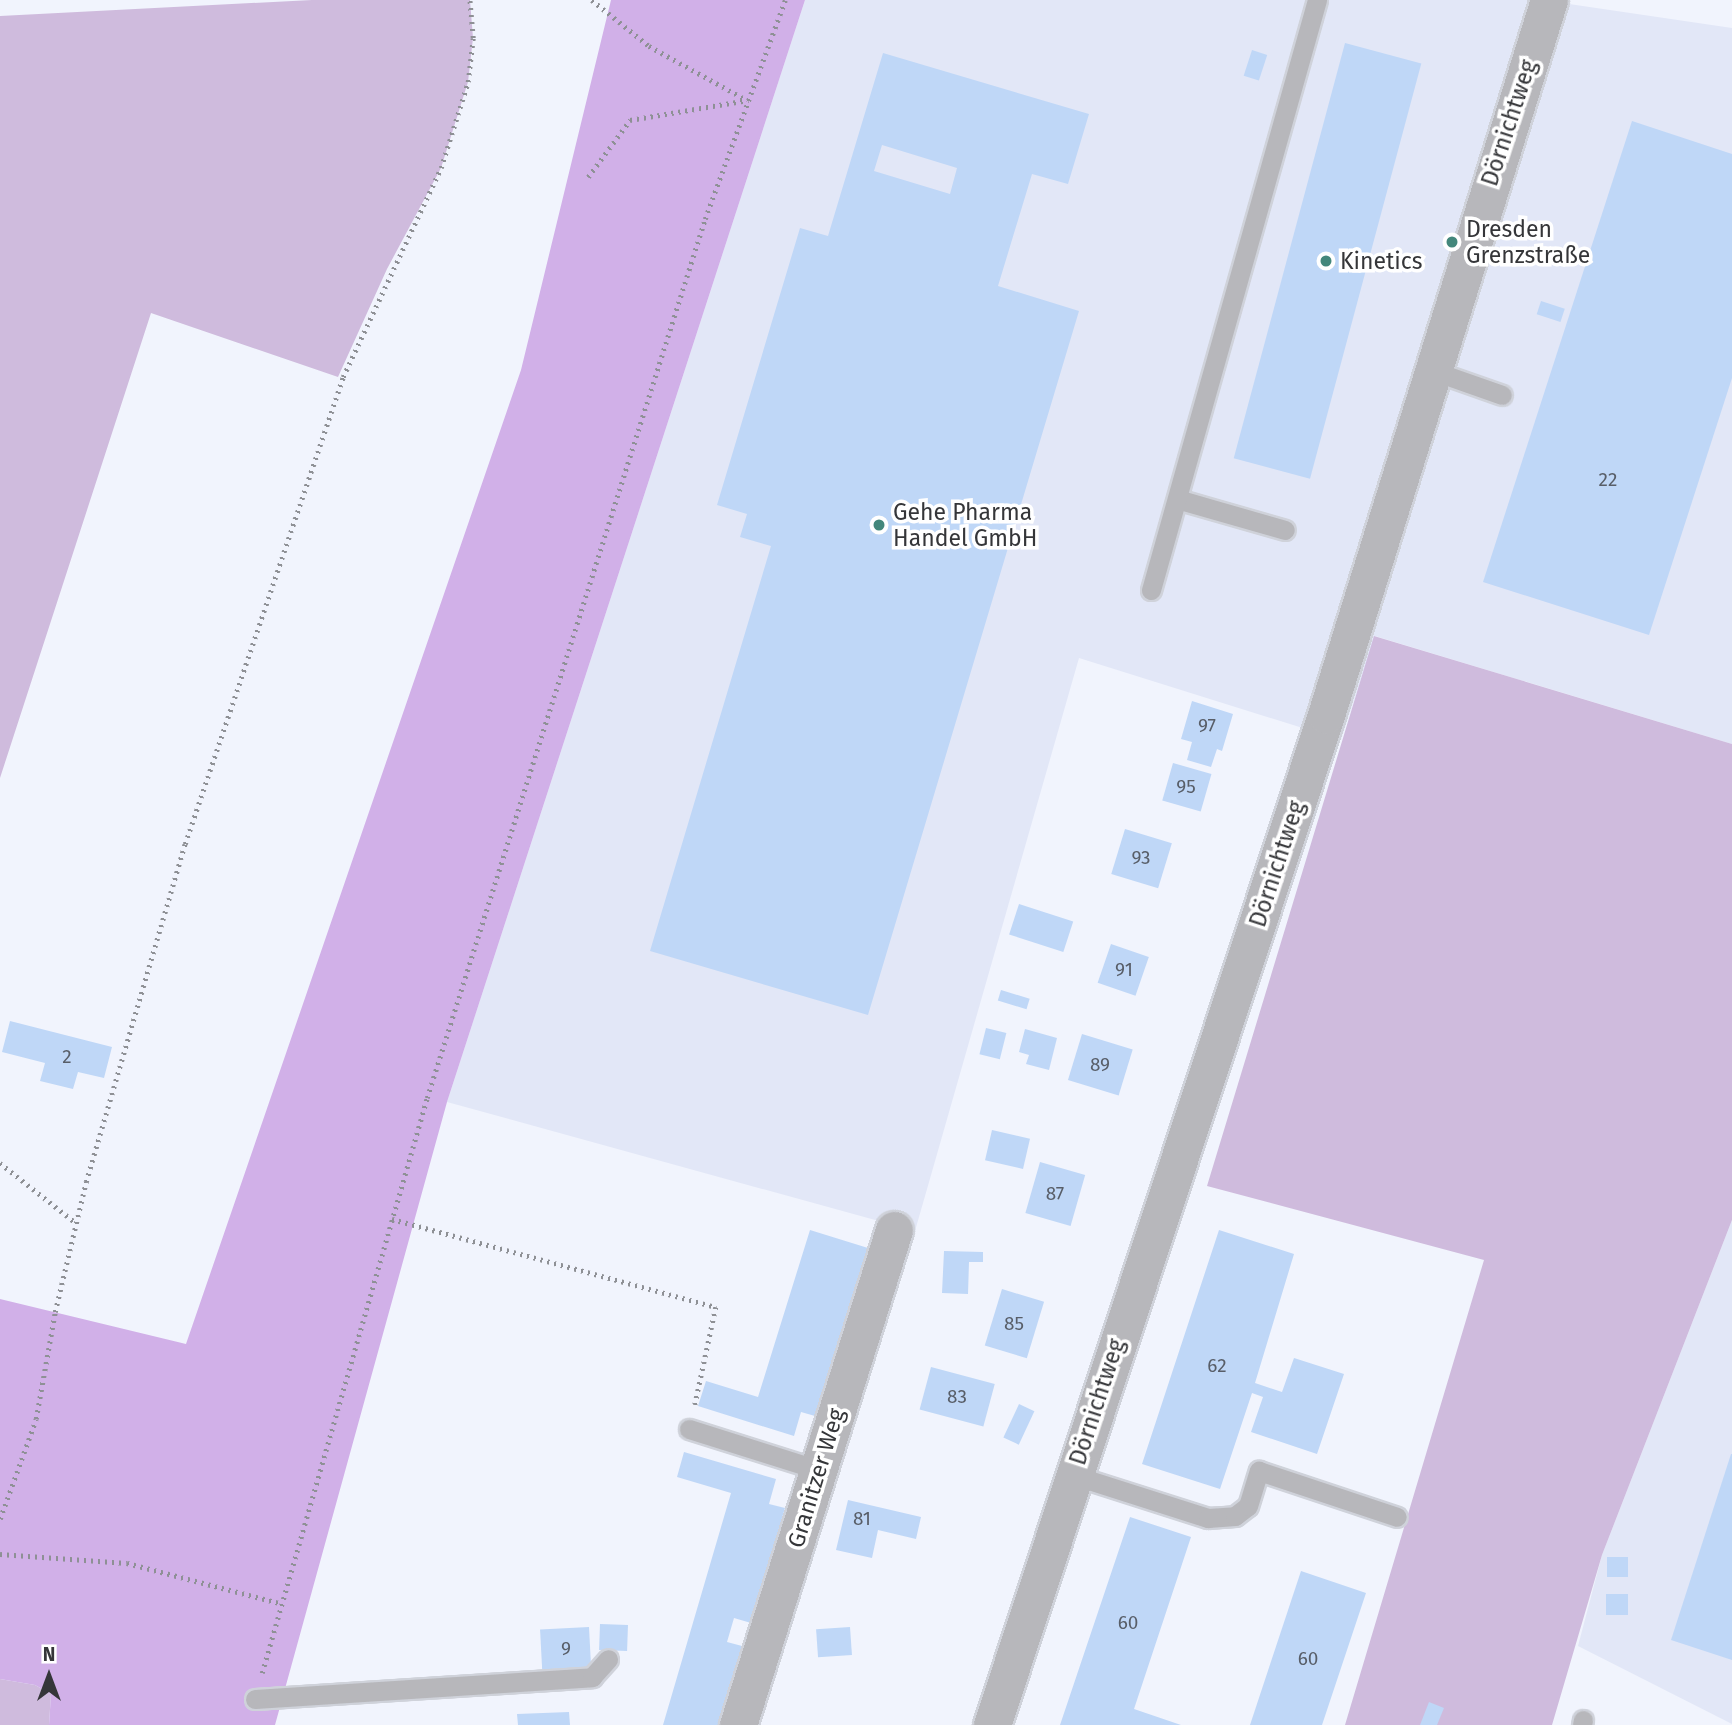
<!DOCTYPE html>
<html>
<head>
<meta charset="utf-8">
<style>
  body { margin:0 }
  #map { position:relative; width:1732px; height:1725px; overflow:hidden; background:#f1f4fd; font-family:"Fira Sans",sans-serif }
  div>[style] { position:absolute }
  .built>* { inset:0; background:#e2e7f7 }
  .green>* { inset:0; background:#cfbbdd }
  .forest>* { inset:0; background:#d1b0e8 }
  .building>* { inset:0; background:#bfd7f7; transform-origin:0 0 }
  .path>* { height:4.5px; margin-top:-2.25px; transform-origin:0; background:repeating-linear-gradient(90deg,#8e9095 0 2px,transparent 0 7px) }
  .roads { filter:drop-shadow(2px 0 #cfd2da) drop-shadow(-2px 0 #cfd2da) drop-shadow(0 2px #cfd2da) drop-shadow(0 -2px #cfd2da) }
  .lane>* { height:19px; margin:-9.5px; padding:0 9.5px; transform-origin:9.5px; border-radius:9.5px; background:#b7b7bb }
  .street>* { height:37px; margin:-18.5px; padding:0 18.5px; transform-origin:18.5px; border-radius:18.5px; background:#b7b7bb }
  .dots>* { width:19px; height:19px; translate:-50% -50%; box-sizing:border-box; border:4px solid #fff; border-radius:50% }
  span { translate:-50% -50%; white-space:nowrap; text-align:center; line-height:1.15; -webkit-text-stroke:7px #fff; paint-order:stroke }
  .number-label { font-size:19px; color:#585e68 }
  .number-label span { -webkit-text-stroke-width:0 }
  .street-label { font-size:23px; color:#353639 }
  .poi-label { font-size:23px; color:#353639 }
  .left { translate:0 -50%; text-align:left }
  .north { position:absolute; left:14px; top:1641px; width:70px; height:70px; -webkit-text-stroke:5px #fff; paint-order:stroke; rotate:0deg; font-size:19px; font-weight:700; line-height:28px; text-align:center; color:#353639 }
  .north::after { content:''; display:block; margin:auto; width:24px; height:32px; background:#353639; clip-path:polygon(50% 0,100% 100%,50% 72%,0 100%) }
</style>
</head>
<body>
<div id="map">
  <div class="built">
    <div style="clip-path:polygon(805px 0,1542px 0,1732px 28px,1732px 744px,1375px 636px,1341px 740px,1079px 658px,915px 1231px,447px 1102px)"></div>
    <div style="clip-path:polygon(1732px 1220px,1732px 1724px,1578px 1646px,1602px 1555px)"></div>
  </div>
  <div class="green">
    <div style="clip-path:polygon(312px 0,470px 0,473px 38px,468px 82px,441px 168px,387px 269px,338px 377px,151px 313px,0 778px,0 16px)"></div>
    <div style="clip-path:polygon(1374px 636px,1732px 744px,1732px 1220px,1602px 1555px,1552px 1725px,1345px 1725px,1484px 1260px,1207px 1186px)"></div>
    <div style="clip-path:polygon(0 1679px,35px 1685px,51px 1694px,49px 1725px,0 1725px)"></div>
  </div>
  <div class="forest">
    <div style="clip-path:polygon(611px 0,805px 0,447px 1102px,275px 1725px,49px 1725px,51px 1694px,35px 1685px,0 1679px,0 1299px,186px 1344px,521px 370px)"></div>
  </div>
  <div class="building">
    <div style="left:1345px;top:43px;width:79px;height:430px;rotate:15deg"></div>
    <div style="left:1252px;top:50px;width:16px;height:27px;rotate:18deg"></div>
    <div style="clip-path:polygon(evenodd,883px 53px,1089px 114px,1068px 184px,1032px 174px,998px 286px,1079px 311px,868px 1015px,650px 951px,771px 546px,740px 537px,747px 514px,717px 505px,800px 228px,828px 236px,883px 53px,882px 145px,957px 168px,950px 194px,874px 171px,882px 145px)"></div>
    <div style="clip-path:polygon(1632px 121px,1732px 154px,1732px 378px,1649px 635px,1483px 582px)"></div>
    <div style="left:1541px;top:301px;width:25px;height:14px;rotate:18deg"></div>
    <div style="clip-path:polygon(1192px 701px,1233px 714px,1222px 751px,1217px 749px,1211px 767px,1187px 760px,1192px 742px,1181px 739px)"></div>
    <div style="left:1173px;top:763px;width:40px;height:39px;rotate:16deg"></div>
    <div style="left:1125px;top:829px;width:49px;height:47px;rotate:17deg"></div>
    <div style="left:1019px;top:904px;width:57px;height:32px;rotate:18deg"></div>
    <div style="left:1111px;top:944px;width:40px;height:41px;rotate:19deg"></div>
    <div style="left:1001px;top:990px;width:30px;height:11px;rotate:17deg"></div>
    <div style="clip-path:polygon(10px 1021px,112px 1047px,104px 1078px,78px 1072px,73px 1089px,40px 1081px,45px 1063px,2px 1052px)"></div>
    <div style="left:986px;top:1028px;width:21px;height:27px;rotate:14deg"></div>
    <div style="clip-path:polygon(1025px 1029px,1057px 1038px,1049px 1070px,1026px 1064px,1029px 1055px,1019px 1052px)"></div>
    <div style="left:1082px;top:1034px;width:53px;height:48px;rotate:17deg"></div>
    <div style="left:992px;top:1130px;width:39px;height:31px;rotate:13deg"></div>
    <div style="left:1040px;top:1162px;width:47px;height:53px;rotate:16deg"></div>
    <div style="clip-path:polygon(810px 1230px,868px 1248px,815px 1416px,801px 1412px,794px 1436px,698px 1406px,706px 1381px,758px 1397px)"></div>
    <div style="clip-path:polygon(1219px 1230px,1294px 1254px,1255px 1383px,1282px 1392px,1294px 1358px,1344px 1374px,1317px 1454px,1251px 1432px,1263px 1397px,1252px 1393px,1220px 1489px,1142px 1464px)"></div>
    <div style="clip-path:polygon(944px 1251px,983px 1252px,983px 1262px,969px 1262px,968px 1294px,942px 1293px)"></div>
    <div style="left:1002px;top:1289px;width:44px;height:59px;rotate:17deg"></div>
    <div style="left:931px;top:1367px;width:66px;height:44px;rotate:15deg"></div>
    <div style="left:1019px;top:1404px;width:17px;height:37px;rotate:25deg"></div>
    <div style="clip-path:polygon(684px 1452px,776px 1479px,769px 1504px,785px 1508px,751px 1623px,734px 1618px,727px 1642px,742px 1646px,719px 1725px,663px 1725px,731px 1493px,677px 1477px)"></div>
    <div style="clip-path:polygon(1731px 1454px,1732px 1454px,1732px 1660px,1671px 1640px)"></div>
    <div style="clip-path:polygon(848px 1500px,921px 1517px,916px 1539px,878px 1530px,872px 1558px,836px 1550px)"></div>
    <div style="clip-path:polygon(1130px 1517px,1191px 1537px,1134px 1709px,1181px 1725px,1060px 1725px)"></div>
    <div style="left:1607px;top:1557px;width:21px;height:20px"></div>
    <div style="clip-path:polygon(1301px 1571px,1366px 1593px,1322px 1725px,1250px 1725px)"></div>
    <div style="left:1628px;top:1594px;width:21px;height:22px;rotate:90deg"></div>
    <div style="left:600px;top:1624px;width:28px;height:26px;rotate:2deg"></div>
    <div style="left:589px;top:1627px;width:40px;height:49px;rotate:87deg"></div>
    <div style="left:850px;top:1627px;width:28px;height:34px;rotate:86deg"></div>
    <div style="clip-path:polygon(1429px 1702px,1444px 1708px,1437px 1725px,1420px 1725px)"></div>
    <div style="clip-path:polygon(569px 1712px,570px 1725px,518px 1725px,517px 1714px)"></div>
  </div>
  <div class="path">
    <div style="left:592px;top:0;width:73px;rotate:38.9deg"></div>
    <div style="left:649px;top:46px;width:112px;rotate:28.9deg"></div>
    <div style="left:588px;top:177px;width:71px;rotate:-53.6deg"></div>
    <div style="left:630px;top:120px;width:120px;rotate:-9.6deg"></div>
    <div style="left:0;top:1163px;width:97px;rotate:38.3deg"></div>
    <div style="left:392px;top:1219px;width:336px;rotate:15.2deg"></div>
    <div style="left:716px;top:1307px;width:100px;rotate:102.1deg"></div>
    <div style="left:0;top:1519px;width:106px;rotate:-70.2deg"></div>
    <div style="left:36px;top:1419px;width:109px;rotate:-79.9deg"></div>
    <div style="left:55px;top:1312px;width:134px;rotate:-76.6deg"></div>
    <div style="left:86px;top:1182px;width:352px;rotate:-73.7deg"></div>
    <div style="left:185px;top:844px;width:493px;rotate:-71.3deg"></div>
    <div style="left:343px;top:377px;width:231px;rotate:-64.9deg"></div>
    <div style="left:441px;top:168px;width:90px;rotate:-72.6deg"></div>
    <div style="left:468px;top:82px;width:44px;rotate:-83.5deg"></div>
    <div style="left:473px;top:38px;width:38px;rotate:-95deg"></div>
    <div style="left:0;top:1554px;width:127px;rotate:4.1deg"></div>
    <div style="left:127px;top:1563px;width:158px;rotate:14.7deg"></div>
    <div style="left:262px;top:1673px;width:598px;rotate:-73.99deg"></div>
    <div style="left:427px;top:1098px;width:922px;rotate:-72.45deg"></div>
    <div style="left:705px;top:219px;width:233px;rotate:-69.9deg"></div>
  </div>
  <div class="roads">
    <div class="lane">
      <div style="left:1431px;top:370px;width:75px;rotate:19.4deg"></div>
      <div style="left:1177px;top:499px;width:112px;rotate:16deg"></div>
      <div style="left:1151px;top:590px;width:613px;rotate:-74.29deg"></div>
      <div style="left:689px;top:1429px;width:136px;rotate:17.5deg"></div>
      <div style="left:1073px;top:1475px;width:142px;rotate:17.7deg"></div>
      <div style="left:1208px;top:1518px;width:27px;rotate:-4deg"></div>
      <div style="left:1235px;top:1516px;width:16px;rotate:-38deg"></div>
      <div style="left:1248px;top:1506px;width:37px;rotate:-73deg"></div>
      <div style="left:1259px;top:1471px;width:145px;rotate:18.4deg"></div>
      <div style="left:255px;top:1699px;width:338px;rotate:-3.7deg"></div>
      <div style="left:592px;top:1677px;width:24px;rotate:-48deg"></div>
      <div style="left:1582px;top:1725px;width:5px;rotate:-79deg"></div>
    </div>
    <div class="street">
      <div style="left:738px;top:1725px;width:519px;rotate:-72.51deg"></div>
      <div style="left:992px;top:1725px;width:1064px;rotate:-71.7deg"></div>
      <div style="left:1326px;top:715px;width:749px;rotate:-72.68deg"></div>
    </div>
  </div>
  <div class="dots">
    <div style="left:1452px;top:242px;background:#43877b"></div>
    <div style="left:1326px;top:261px;background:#43877b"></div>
    <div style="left:879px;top:525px;background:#43877b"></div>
  </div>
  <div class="number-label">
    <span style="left:1608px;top:480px">22</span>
    <span style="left:1207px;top:726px">97</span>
    <span style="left:1186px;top:787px">95</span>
    <span style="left:1141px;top:858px">93</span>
    <span style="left:1124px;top:970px">91</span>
    <span style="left:67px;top:1057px">2</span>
    <span style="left:1100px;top:1065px">89</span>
    <span style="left:1055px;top:1194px">87</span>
    <span style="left:1014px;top:1324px">85</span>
    <span style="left:1217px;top:1366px">62</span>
    <span style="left:957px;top:1397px">83</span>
    <span style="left:862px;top:1519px">81</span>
    <span style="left:1128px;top:1623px">60</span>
    <span style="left:566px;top:1649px">9</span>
    <span style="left:1308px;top:1659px">60</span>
  </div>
  <div class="street-label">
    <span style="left:1509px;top:123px;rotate:-72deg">Dörnichtweg</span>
    <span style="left:1277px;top:864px;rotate:-72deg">Dörnichtweg</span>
    <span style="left:1097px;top:1402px;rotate:-72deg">Dörnichtweg</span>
    <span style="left:816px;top:1478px;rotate:-73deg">Granitzer Weg</span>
  </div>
  <div class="poi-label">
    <span class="left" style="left:1466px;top:242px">Dresden<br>Grenzstraße</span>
    <span class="left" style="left:1340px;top:261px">Kinetics</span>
    <span class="left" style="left:893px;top:525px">Gehe Pharma<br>Handel GmbH</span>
  </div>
  <div class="north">N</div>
</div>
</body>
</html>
